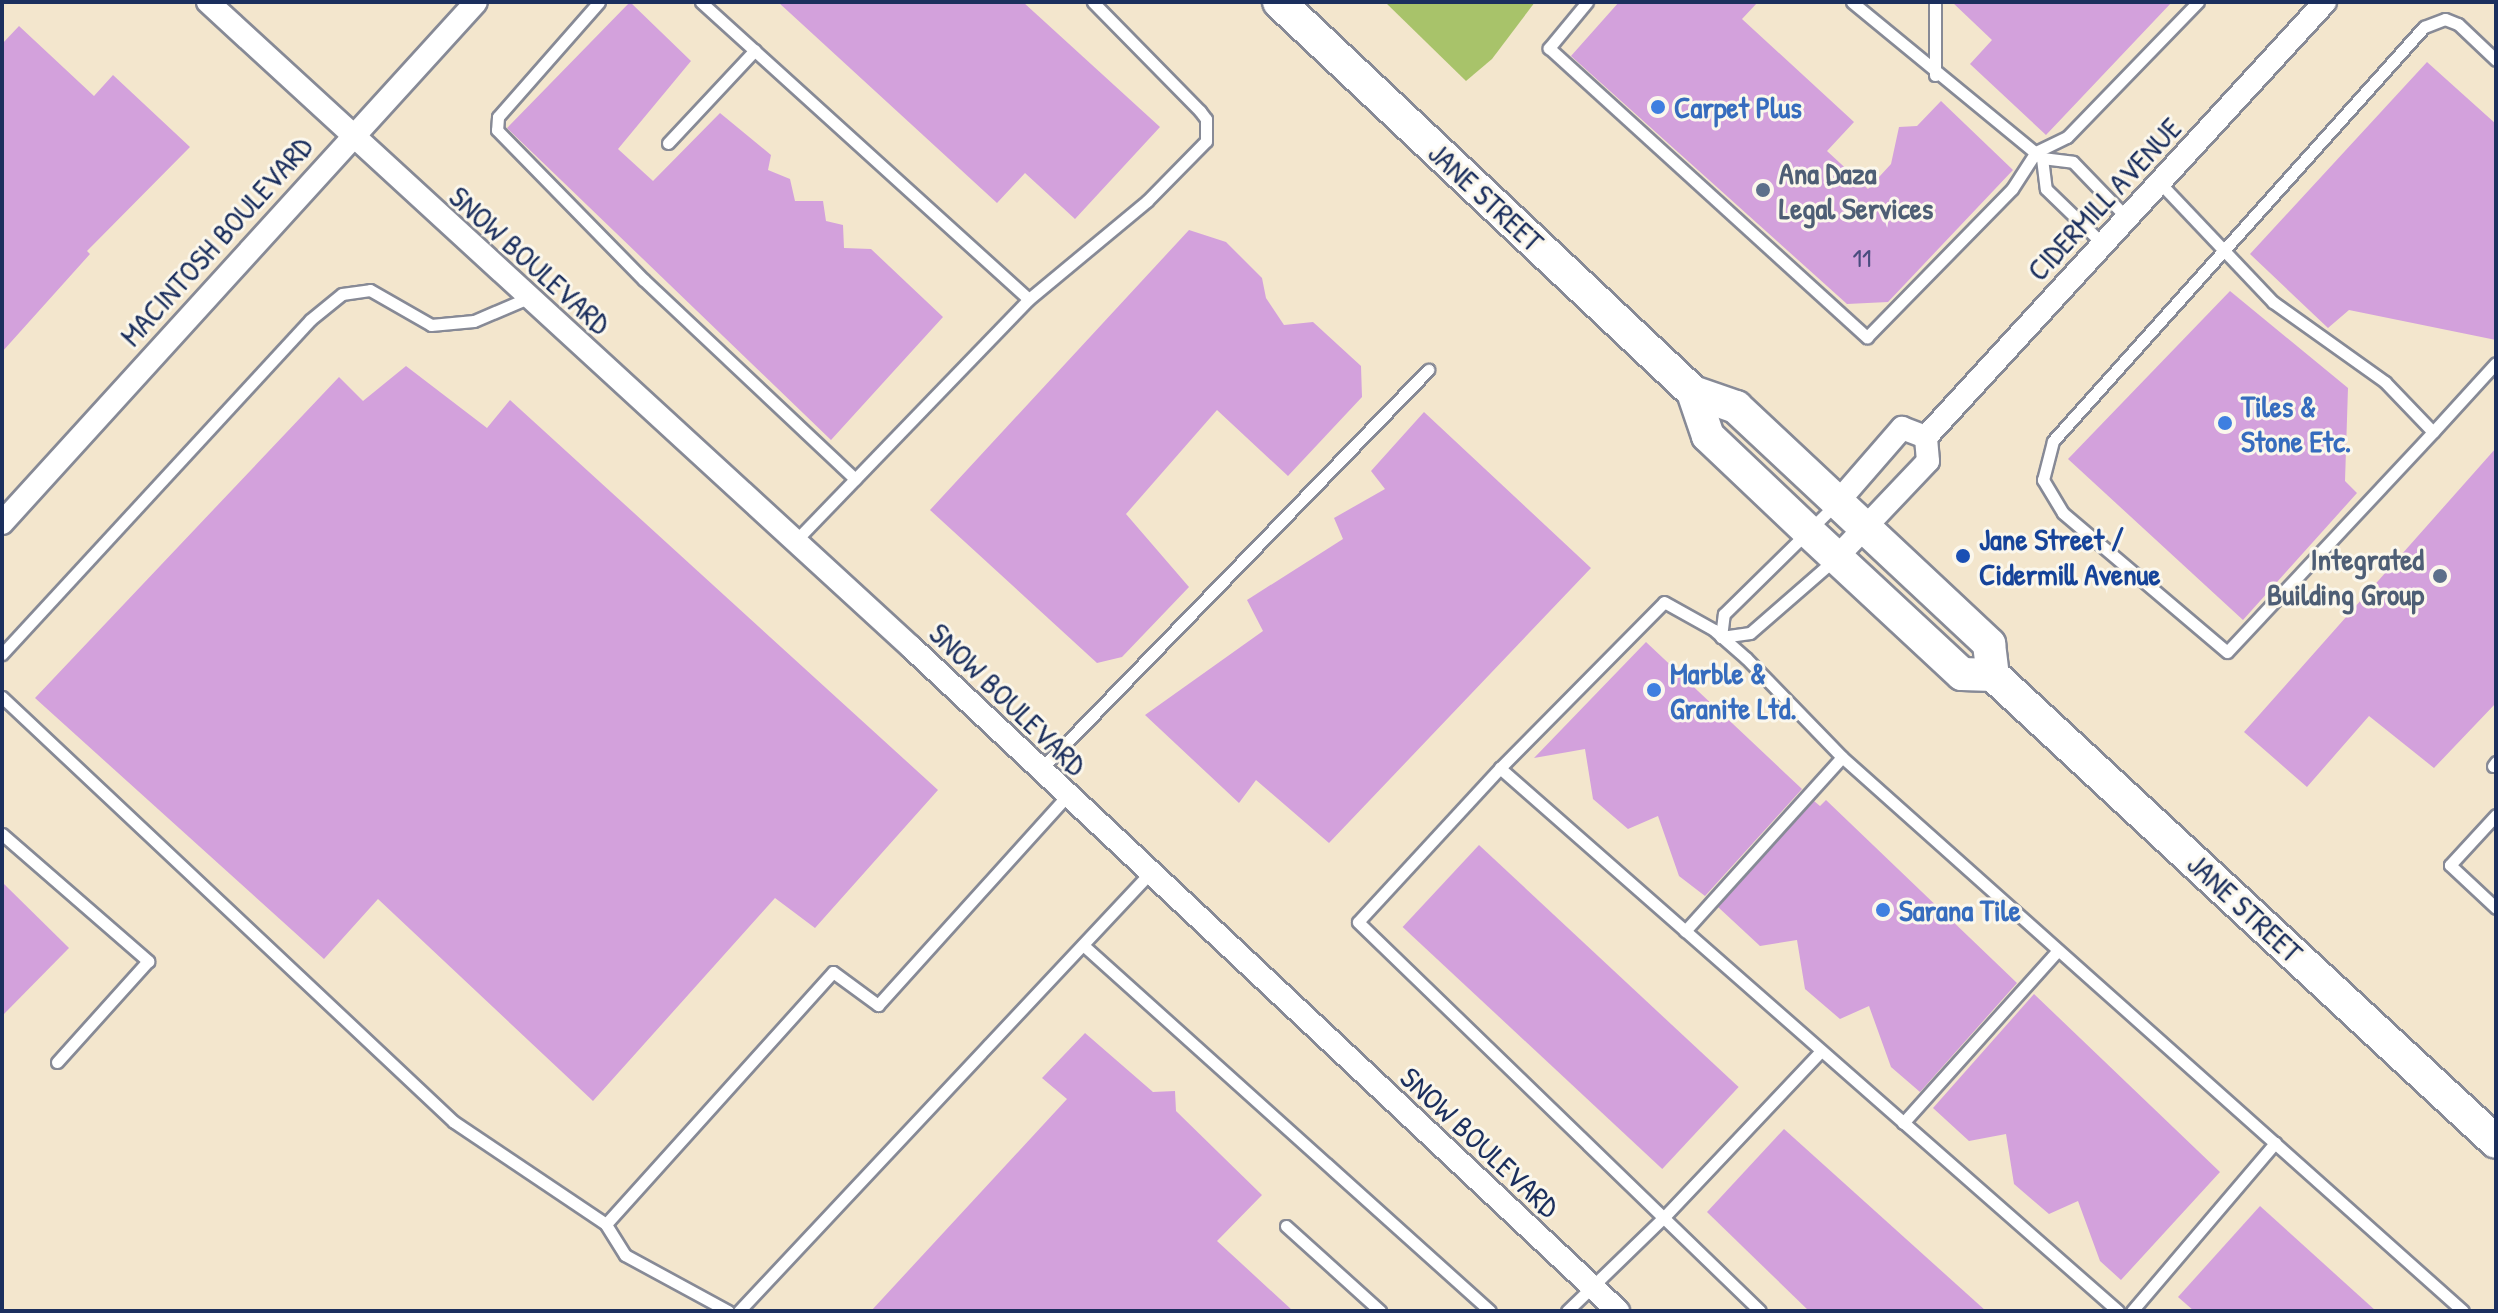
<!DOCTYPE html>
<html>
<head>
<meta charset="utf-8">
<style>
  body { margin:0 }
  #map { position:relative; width:2498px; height:1313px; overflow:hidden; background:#f3e6cd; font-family:"Patrick Hand",sans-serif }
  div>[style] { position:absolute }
  .green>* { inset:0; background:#a8c36a }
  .building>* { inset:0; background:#d3a1dc; transform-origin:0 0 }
  .roads { filter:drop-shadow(2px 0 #878a96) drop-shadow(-2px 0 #878a96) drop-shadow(0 2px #878a96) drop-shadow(0 -2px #878a96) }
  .lane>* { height:11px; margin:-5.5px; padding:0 5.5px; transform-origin:5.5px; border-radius:5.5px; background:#fff }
  .street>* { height:22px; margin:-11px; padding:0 11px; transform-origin:11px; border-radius:11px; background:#fff }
  .secondary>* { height:32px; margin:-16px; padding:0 16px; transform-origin:16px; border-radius:16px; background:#fff }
  .dots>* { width:22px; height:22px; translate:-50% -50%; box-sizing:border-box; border:4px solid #fbf7ec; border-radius:50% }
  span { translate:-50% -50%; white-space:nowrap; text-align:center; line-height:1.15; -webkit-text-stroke:6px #fbf7ec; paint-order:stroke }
  .number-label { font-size:26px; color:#494c7e }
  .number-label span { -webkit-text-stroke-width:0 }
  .shop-label { font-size:30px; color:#366cbe; font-weight:700 }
  .left { translate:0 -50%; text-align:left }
  .service-label { font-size:30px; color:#4e5e75; font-weight:700 }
  .right { translate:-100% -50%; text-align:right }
  .street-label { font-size:30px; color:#1b2f5e }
  .transit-label { font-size:30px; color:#164399; font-weight:700 }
  .frame { position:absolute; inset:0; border:4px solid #1b2f5e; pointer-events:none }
</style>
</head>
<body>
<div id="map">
  <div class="green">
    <div style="clip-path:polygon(1385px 2px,1535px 2px,1492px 59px,1466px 81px)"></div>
  </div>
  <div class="building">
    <div style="clip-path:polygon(630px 2px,691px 61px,618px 149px,653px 181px,720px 113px,771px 155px,768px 170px,790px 179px,795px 201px,823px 201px,826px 221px,843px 225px,844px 248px,871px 249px,943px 317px,831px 440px,507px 128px)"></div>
    <div style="clip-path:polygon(778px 2px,1023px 2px,1160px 127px,1075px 219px,1025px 173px,997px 203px)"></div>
    <div style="clip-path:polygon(1619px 2px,1758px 2px,1742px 19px,1854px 122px,1827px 151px,1868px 189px,1891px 164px,1899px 127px,1917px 126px,1941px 101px,2013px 170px,1888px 302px,1847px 304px,1571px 56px)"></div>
    <div style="clip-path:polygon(1952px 2px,2172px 2px,2046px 135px,1970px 64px,1992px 40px)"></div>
    <div style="clip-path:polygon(19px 26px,94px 96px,113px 75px,190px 147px,87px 251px,90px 254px,2px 352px,2px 44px)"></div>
    <div style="clip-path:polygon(2427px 62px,2496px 124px,2496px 340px,2349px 310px,2328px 328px,2250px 254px)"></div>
    <div style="clip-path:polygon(1189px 230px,1226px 242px,1262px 278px,1266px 298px,1284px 325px,1313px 322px,1361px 366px,1362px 397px,1288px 476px,1217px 410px,1126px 514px,1189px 587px,1122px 657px,1097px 663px,930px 510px)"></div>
    <div style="clip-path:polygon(2230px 291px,2348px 388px,2345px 481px,2357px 493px,2243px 620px,2068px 459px)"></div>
    <div style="clip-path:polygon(406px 366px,487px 428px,510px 400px,938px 790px,815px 928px,775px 898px,593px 1101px,378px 899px,324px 959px,35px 698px,339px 377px,363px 401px)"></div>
    <div style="clip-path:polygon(1424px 412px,1591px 568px,1329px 843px,1256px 780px,1239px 803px,1145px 715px,1263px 631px,1247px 600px,1343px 539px,1334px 518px,1385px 489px,1371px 471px)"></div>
    <div style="clip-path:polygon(2496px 448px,2496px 703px,2434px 768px,2369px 716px,2307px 787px,2244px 732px)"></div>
    <div style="clip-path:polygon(1646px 642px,1802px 789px,1705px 896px,1679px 876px,1658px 816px,1628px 829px,1593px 799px,1585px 749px,1534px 758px)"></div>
    <div style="clip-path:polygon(1826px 800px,2017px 983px,1920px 1092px,1891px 1067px,1869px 1006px,1840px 1019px,1805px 989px,1797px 940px,1760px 946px,1718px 907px,1814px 801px,1820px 806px)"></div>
    <div style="left:1479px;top:845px;width:355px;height:112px;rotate:43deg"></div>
    <div style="clip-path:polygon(2px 882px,69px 948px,2px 1016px)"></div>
    <div style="clip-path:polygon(2034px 994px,2220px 1172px,2121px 1280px,2100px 1261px,2078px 1201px,2049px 1214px,2014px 1184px,2006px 1134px,1969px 1141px,1933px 1108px)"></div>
    <div style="clip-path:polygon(1085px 1033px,1153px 1092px,1175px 1091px,1176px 1111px,1262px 1195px,1217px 1241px,1293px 1311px,871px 1311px,1067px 1099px,1042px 1078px)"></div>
    <div style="clip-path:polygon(1784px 1129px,1986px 1311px,1809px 1311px,1707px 1212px)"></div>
    <div style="clip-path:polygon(2260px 1206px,2376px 1311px,2194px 1311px,2178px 1297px)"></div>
  </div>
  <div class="roads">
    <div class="lane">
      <div style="left:599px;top:2px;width:153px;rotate:131.3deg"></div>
      <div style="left:498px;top:117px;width:13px;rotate:94deg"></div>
      <div style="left:497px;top:130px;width:210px;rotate:45.6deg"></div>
      <div style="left:644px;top:280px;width:290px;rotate:43.3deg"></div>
      <div style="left:701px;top:2px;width:442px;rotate:42.2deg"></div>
      <div style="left:1029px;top:299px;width:337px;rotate:134deg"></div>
      <div style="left:1587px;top:2px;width:60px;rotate:129.6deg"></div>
      <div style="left:1549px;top:48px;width:430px;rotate:42.3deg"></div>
      <div style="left:1867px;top:337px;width:207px;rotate:-45.6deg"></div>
      <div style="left:2012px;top:189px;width:44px;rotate:-57deg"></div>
      <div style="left:2036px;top:152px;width:34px;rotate:-26deg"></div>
      <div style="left:2067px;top:137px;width:188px;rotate:-45.9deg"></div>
      <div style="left:1852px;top:2px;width:246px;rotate:39.4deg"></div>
      <div style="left:2042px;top:158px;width:31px;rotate:7deg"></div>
      <div style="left:2073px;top:162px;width:78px;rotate:46deg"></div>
      <div style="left:1935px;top:75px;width:73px;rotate:-90deg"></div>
      <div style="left:668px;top:143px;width:127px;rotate:-46.9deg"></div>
      <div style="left:2042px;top:158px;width:31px;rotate:83deg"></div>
      <div style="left:2046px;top:189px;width:78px;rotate:44deg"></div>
      <div style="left:2160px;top:183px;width:164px;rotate:46.5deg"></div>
      <div style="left:2273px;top:302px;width:138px;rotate:35.5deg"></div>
      <div style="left:2385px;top:382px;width:69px;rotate:46.2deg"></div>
      <div style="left:2433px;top:432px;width:93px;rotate:-47.6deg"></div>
      <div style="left:1029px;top:299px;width:153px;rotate:-39.7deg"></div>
      <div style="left:1147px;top:201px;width:84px;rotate:-45.5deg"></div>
      <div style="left:1206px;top:141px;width:22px;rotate:-90deg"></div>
      <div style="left:1206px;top:119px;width:10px;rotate:-127deg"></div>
      <div style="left:1200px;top:111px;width:153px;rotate:-134.5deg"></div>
      <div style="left:2433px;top:432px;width:301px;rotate:133.1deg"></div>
      <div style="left:2227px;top:652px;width:215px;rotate:-139.7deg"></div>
      <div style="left:2063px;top:513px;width:39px;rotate:-121deg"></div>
      <div style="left:2043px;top:480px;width:40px;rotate:-75.6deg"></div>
      <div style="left:2053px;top:441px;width:556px;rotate:-48.14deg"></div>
      <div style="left:2424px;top:27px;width:22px;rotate:-21deg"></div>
      <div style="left:2445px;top:19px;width:14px;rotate:21deg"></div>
      <div style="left:2458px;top:24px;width:52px;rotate:43.5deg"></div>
      <div style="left:1834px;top:560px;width:111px;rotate:139deg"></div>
      <div style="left:1750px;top:633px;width:29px;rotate:172deg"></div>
      <div style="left:1721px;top:637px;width:23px;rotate:-83deg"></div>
      <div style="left:1724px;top:614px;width:156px;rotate:-44.5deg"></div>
      <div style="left:2px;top:654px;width:454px;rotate:-47.3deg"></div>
      <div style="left:310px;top:320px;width:41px;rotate:-39.1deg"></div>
      <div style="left:342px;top:294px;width:28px;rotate:-8deg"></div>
      <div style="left:370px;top:290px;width:70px;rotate:29.8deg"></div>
      <div style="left:431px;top:325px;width:43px;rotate:-5.3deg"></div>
      <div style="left:474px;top:321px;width:59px;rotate:-23.1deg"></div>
      <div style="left:2px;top:697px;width:620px;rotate:43.24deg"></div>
      <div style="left:454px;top:1122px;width:183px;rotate:33.9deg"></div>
      <div style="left:2493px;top:766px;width:5px;rotate:-53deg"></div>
      <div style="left:1500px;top:768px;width:209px;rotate:132.7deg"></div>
      <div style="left:1358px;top:922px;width:559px;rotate:44.06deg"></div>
      <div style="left:1039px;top:771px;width:559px;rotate:-45.87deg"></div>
      <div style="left:2496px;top:815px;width:68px;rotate:132.6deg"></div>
      <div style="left:2450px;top:865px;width:63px;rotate:43.1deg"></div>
      <div style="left:2px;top:834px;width:194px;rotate:41deg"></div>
      <div style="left:148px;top:961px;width:136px;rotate:132deg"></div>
      <div style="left:1685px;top:931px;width:234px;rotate:-47.9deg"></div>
      <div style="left:1083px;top:945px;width:547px;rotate:41.96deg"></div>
      <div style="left:1903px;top:1123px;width:232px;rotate:-48.1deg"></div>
      <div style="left:1286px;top:1226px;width:127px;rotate:42.1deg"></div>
      <div style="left:728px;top:1311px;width:117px;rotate:-151.5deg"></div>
      <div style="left:625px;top:1255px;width:36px;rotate:-122deg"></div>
      <div style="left:606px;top:1224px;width:339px;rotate:-48deg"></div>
      <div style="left:833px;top:972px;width:56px;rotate:36.3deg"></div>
      <div style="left:878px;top:1005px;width:280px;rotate:-47.9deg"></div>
      <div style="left:739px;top:1311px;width:599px;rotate:-46.83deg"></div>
      <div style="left:1567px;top:1311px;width:136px;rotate:-44.1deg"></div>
      <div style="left:1665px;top:1216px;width:227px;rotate:-46.6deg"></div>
      <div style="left:2118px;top:1311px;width:823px;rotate:-138.7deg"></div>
      <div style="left:1500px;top:768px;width:233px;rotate:-45.3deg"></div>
      <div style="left:1664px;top:602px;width:57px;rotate:29.2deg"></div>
      <div style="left:1714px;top:630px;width:43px;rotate:41.2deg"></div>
      <div style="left:1746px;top:658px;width:138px;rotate:45.9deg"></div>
      <div style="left:1842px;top:757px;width:832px;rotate:41.74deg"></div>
      <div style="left:2132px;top:1311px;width:221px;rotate:-49.6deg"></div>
    </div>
    <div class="street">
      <div style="left:208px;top:2px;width:954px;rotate:42.54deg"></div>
      <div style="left:911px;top:647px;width:970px;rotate:43.2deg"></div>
      <div style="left:1836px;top:504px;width:101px;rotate:-49deg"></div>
      <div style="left:1902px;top:428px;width:26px;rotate:21deg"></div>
      <div style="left:2px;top:523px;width:704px;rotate:-47.7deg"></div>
      <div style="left:1837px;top:557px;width:132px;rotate:-46.5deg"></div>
      <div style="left:1928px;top:461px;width:24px;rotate:-95deg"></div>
      <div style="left:1926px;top:437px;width:590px;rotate:-47.47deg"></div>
    </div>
    <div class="secondary">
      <div style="left:1279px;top:2px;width:569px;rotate:43.29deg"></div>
      <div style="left:1693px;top:392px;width:46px;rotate:19.2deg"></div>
      <div style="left:1736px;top:407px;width:347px;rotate:43.1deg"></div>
      <div style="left:1989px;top:644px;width:31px;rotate:83deg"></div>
      <div style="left:1993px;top:675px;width:686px;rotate:42.87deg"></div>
      <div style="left:1693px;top:392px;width:46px;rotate:71.2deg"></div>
      <div style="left:1708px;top:436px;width:138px;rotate:43.5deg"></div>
      <div style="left:1808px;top:531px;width:210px;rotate:42.9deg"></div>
      <div style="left:1962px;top:674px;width:31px;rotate:2deg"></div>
    </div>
  </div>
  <div class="dots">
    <div style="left:1658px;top:107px;background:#3f7fe0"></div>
    <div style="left:1763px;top:190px;background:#5c6f8a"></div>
    <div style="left:2225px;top:423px;background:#3f7fe0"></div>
    <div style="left:1963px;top:556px;background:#1a4fb4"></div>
    <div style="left:2440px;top:576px;background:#5c6f8a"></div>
    <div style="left:1654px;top:690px;background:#3f7fe0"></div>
    <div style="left:1883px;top:910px;background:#3f7fe0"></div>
  </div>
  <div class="number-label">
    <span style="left:1862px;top:258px">11</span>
  </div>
  <div class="shop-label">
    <span class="left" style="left:1674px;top:107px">Carpet Plus</span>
    <span class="left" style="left:2241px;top:423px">Tiles &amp;<br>Stone Etc.</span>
    <span class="left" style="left:1670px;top:690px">Marble &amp;<br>Granite Ltd.</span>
    <span class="left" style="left:1899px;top:910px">Sarana Tile</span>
  </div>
  <div class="service-label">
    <span class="left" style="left:1779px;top:190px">Ana Daza<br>Legal Services</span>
    <span class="right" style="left:2424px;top:576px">Integrated<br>Building Group</span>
  </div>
  <div class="street-label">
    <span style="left:1486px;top:197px;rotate:43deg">JANE STREET</span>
    <span style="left:2104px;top:199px;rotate:-47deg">CIDERMILL AVENUE</span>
    <span style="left:216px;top:241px;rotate:-48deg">MACINTOSH BOULEVARD</span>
    <span style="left:530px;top:260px;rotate:42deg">SNOW BOULEVARD</span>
    <span style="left:1008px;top:699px;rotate:44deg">SNOW BOULEVARD</span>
    <span style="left:2245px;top:908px;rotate:43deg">JANE STREET</span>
    <span style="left:1480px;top:1142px;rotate:43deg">SNOW BOULEVARD</span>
  </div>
  <div class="transit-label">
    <span class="left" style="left:1979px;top:556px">Jane Street /<br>Cidermill Avenue</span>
  </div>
  <div class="frame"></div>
</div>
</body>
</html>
